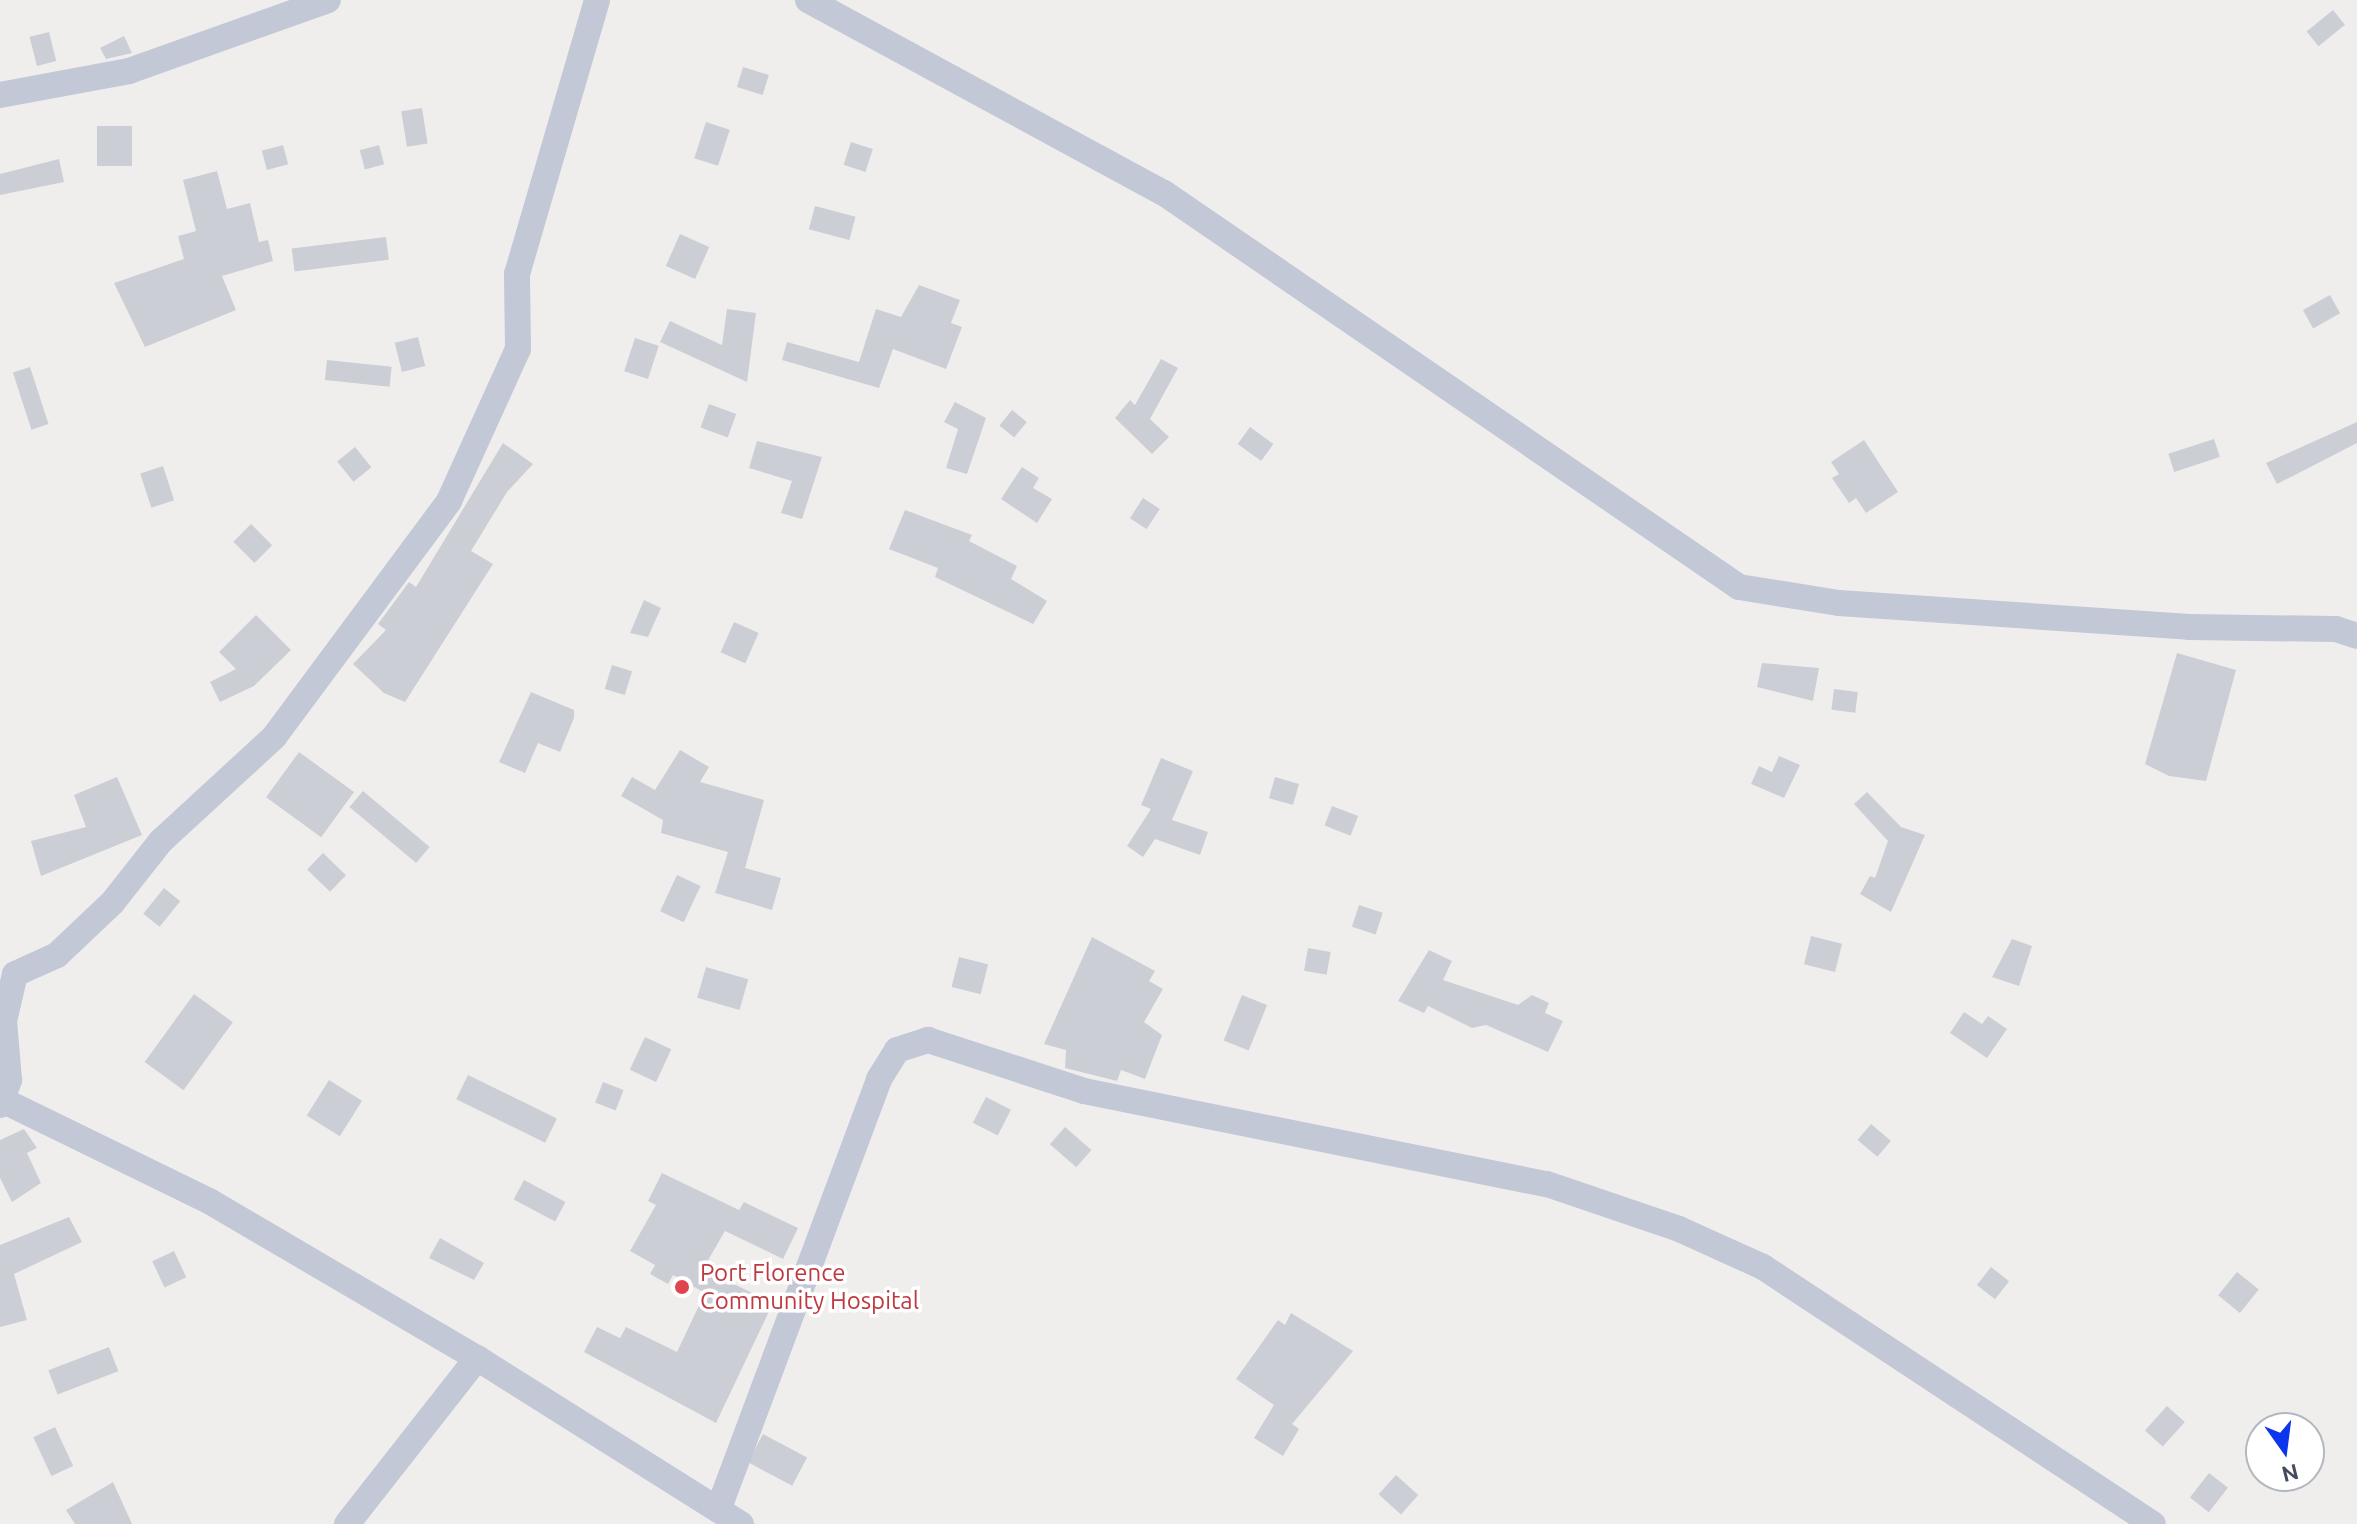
<!DOCTYPE html>
<html>
<head>
<meta charset="utf-8">
<style>
  body { margin:0 }
  #map { position:relative; width:2357px; height:1524px; overflow:hidden; background:#f0eeed; font-family:Ubuntu,sans-serif }
  div>[style] { position:absolute }
  .building>* { inset:0; background:#ccced6; transform-origin:0 0 }
  .minor>* { height:26px; margin:-13px; padding:0 13px; transform-origin:13px; border-radius:13px; background:#c3c8d6 }
  .dots>* { width:22px; height:22px; translate:-50% -50%; box-sizing:border-box; border:4px solid #fff; border-radius:50% }
  span { translate:-50% -50%; white-space:nowrap; text-align:center; line-height:1.15; -webkit-text-stroke:7px #fff; paint-order:stroke }
  .health-label { font-size:24px; color:#be3a42 }
  .left { translate:0 -50%; text-align:left }
  .north { position:absolute; left:2245px; top:1412px; width:80px; height:80px; box-sizing:border-box; background:#fff; border:2px solid #b4b7be; border-radius:50%; rotate:166deg; font-size:22px; font-weight:700; line-height:32px; text-align:center; color:#444b5c }
  .north::after { content:''; display:block; margin:auto; width:28px; height:36px; background:#0b36ec; clip-path:polygon(50% 0,100% 100%,50% 72%,0 100%) }
</style>
</head>
<body>
<div id="map">
  <div class="building">
    <div style="left:2333px;top:10px;width:19px;height:34px;rotate:51deg"></div>
    <div style="left:49px;top:32px;width:30px;height:20px;rotate:76deg"></div>
    <div style="clip-path:polygon(124px 36px,132px 53px,106px 59px,100px 48px)"></div>
    <div style="left:743px;top:67px;width:27px;height:21px;rotate:17deg"></div>
    <div style="left:422px;top:108px;width:36px;height:21px;rotate:81deg"></div>
    <div style="left:706px;top:122px;width:25px;height:38px;rotate:18deg"></div>
    <div style="left:97px;top:126px;width:35px;height:40px"></div>
    <div style="left:851px;top:142px;width:23px;height:24px;rotate:18deg"></div>
    <div style="left:283px;top:145px;width:20px;height:22px;rotate:75deg"></div>
    <div style="left:379px;top:145px;width:20px;height:20px;rotate:75deg"></div>
    <div style="clip-path:polygon(59px 159px,64px 182px,0 195px,0 174px)"></div>
    <div style="clip-path:polygon(217px 171px,227px 209px,250px 203px,259px 242px,268px 240px,273px 261px,222px 276px,236px 310px,145px 347px,114px 283px,184px 259px,178px 236px,196px 231px,183px 180px)"></div>
    <div style="left:815px;top:206px;width:42px;height:24px;rotate:15deg"></div>
    <div style="left:680px;top:234px;width:32px;height:35px;rotate:24deg"></div>
    <div style="left:386px;top:237px;width:23px;height:95px;rotate:83deg"></div>
    <div style="clip-path:polygon(919px 285px,960px 300px,951px 323px,962px 327px,946px 369px,893px 349px,879px 388px,782px 360px,787px 342px,859px 362px,876px 309px,901px 317px)"></div>
    <div style="left:2330px;top:295px;width:21px;height:31px;rotate:61deg"></div>
    <div style="clip-path:polygon(727px 309px,756px 313px,747px 382px,660px 342px,670px 321px,722px 345px)"></div>
    <div style="left:418px;top:337px;width:30px;height:24px;rotate:76deg"></div>
    <div style="left:635px;top:338px;width:25px;height:35px;rotate:18deg"></div>
    <div style="clip-path:polygon(1161px 359px,1178px 368px,1150px 419px,1169px 437px,1152px 454px,1115px 418px,1130px 400px,1135px 405px)"></div>
    <div style="left:327px;top:360px;width:65px;height:20px;rotate:6deg"></div>
    <div style="left:30px;top:367px;width:60px;height:18px;rotate:72deg"></div>
    <div style="clip-path:polygon(955px 402px,986px 418px,967px 474px,946px 468px,958px 429px,944px 422px)"></div>
    <div style="left:709px;top:404px;width:29px;height:25px;rotate:20deg"></div>
    <div style="left:1012px;top:410px;width:19px;height:20px;rotate:39deg"></div>
    <div style="clip-path:polygon(2357px 422px,2357px 443px,2277px 484px,2266px 463px)"></div>
    <div style="left:1250px;top:427px;width:29px;height:21px;rotate:36deg"></div>
    <div style="left:2214px;top:439px;width:19px;height:48px;rotate:72deg"></div>
    <div style="clip-path:polygon(1864px 440px,1898px 492px,1866px 513px,1856px 498px,1849px 503px,1832px 478px,1839px 474px,1831px 462px)"></div>
    <div style="clip-path:polygon(757px 441px,822px 457px,802px 519px,781px 513px,792px 481px,749px 468px)"></div>
    <div style="clip-path:polygon(503px 443px,533px 464px,507px 492px,471px 551px,493px 564px,405px 702px,384px 693px,353px 664px,386px 630px,378px 624px,409px 582px,416px 587px)"></div>
    <div style="left:355px;top:447px;width:26px;height:23px;rotate:51deg"></div>
    <div style="left:163px;top:466px;width:36px;height:24px;rotate:72deg"></div>
    <div style="clip-path:polygon(1022px 467px,1039px 478px,1033px 488px,1052px 499px,1037px 523px,1001px 499px)"></div>
    <div style="left:1143px;top:498px;width:20px;height:24px;rotate:33deg"></div>
    <div style="clip-path:polygon(905px 510px,972px 535px,969px 541px,1017px 566px,1011px 579px,1047px 601px,1033px 624px,935px 577px,938px 568px,889px 549px)"></div>
    <div style="left:251px;top:524px;width:30px;height:25px;rotate:45deg"></div>
    <div style="clip-path:polygon(644px 600px,661px 608px,648px 637px,630px 633px)"></div>
    <div style="clip-path:polygon(256px 615px,291px 650px,254px 686px,220px 702px,210px 682px,236px 669px,219px 652px)"></div>
    <div style="left:734px;top:622px;width:27px;height:33px;rotate:24deg"></div>
    <div style="clip-path:polygon(2177px 653px,2236px 670px,2206px 781px,2169px 776px,2145px 764px)"></div>
    <div style="clip-path:polygon(1762px 663px,1819px 668px,1813px 701px,1757px 687px)"></div>
    <div style="left:612px;top:665px;width:21px;height:25px;rotate:17deg"></div>
    <div style="left:1834px;top:689px;width:24px;height:21px;rotate:7deg"></div>
    <div style="clip-path:polygon(531px 692px,574px 710px,574px 718px,560px 752px,538px 743px,525px 773px,499px 762px)"></div>
    <div style="clip-path:polygon(680px 750px,709px 767px,700px 782px,764px 800px,745px 868px,781px 878px,772px 910px,715px 893px,728px 852px,661px 833px,663px 820px,621px 796px,632px 777px,655px 790px)"></div>
    <div style="left:299px;top:752px;width:68px;height:56px;rotate:36deg"></div>
    <div style="clip-path:polygon(1779px 756px,1800px 765px,1784px 798px,1751px 784px,1759px 766px,1772px 772px)"></div>
    <div style="clip-path:polygon(1161px 758px,1193px 771px,1172px 820px,1208px 832px,1200px 855px,1155px 839px,1143px 857px,1127px 846px,1151px 809px,1141px 805px)"></div>
    <div style="clip-path:polygon(117px 777px,142px 835px,41px 876px,31px 841px,86px 827px,74px 795px)"></div>
    <div style="left:1275px;top:777px;width:25px;height:22px;rotate:16deg"></div>
    <div style="left:363px;top:791px;width:87px;height:21px;rotate:40deg"></div>
    <div style="clip-path:polygon(1867px 792px,1901px 827px,1925px 835px,1891px 912px,1860px 894px,1870px 876px,1875px 878px,1888px 841px,1854px 804px)"></div>
    <div style="left:1332px;top:806px;width:28px;height:21px;rotate:21deg"></div>
    <div style="left:323px;top:853px;width:32px;height:23px;rotate:44deg"></div>
    <div style="left:677px;top:875px;width:26px;height:40px;rotate:25deg"></div>
    <div style="left:164px;top:888px;width:21px;height:33px;rotate:39deg"></div>
    <div style="left:1359px;top:905px;width:25px;height:23px;rotate:18deg"></div>
    <div style="left:1811px;top:936px;width:32px;height:29px;rotate:14deg"></div>
    <div style="clip-path:polygon(1092px 937px,1155px 971px,1149px 981px,1163px 989px,1144px 1022px,1162px 1035px,1145px 1079px,1121px 1070px,1117px 1081px,1065px 1068px,1066px 1050px,1044px 1044px)"></div>
    <div style="clip-path:polygon(2012px 939px,2032px 946px,2019px 986px,1992px 977px)"></div>
    <div style="left:1308px;top:948px;width:23px;height:23px;rotate:10deg"></div>
    <div style="clip-path:polygon(1429px 950px,1452px 961px,1443px 980px,1518px 1005px,1532px 995px,1549px 1003px,1545px 1013px,1563px 1021px,1548px 1052px,1486px 1025px,1472px 1028px,1428px 1006px,1424px 1013px,1398px 1001px)"></div>
    <div style="left:959px;top:957px;width:30px;height:31px;rotate:14deg"></div>
    <div style="left:706px;top:967px;width:44px;height:32px;rotate:16deg"></div>
    <div style="left:194px;top:994px;width:48px;height:84px;rotate:36deg"></div>
    <div style="left:1242px;top:995px;width:27px;height:49px;rotate:22deg"></div>
    <div style="clip-path:polygon(1964px 1012px,1982px 1024px,1988px 1016px,2007px 1029px,1987px 1058px,1950px 1033px)"></div>
    <div style="left:645px;top:1037px;width:29px;height:36px;rotate:25deg"></div>
    <div style="left:468px;top:1075px;width:99px;height:27px;rotate:26deg"></div>
    <div style="left:329px;top:1080px;width:39px;height:42px;rotate:32deg"></div>
    <div style="left:603px;top:1082px;width:22px;height:22px;rotate:21deg"></div>
    <div style="left:986px;top:1097px;width:28px;height:29px;rotate:27deg"></div>
    <div style="left:1871px;top:1124px;width:26px;height:21px;rotate:40deg"></div>
    <div style="left:1065px;top:1127px;width:35px;height:23px;rotate:41deg"></div>
    <div style="clip-path:polygon(24px 1129px,37px 1148px,27px 1153px,41px 1183px,12px 1202px,0 1178px,0 1140px)"></div>
    <div style="clip-path:polygon(662px 1173px,739px 1210px,744px 1202px,798px 1228px,783px 1259px,725px 1231px,703px 1269px,773px 1303px,716px 1423px,584px 1352px,597px 1327px,620px 1338px,626px 1327px,677px 1352px,705px 1293px,673px 1275px,668px 1284px,650px 1274px,655px 1265px,630px 1251px,656px 1205px,648px 1201px)"></div>
    <div style="left:524px;top:1180px;width:47px;height:22px;rotate:28deg"></div>
    <div style="clip-path:polygon(69px 1217px,82px 1242px,14px 1274px,27px 1320px,0 1327px,0 1245px)"></div>
    <div style="clip-path:polygon(440px 1238px,484px 1263px,474px 1280px,429px 1258px)"></div>
    <div style="left:174px;top:1251px;width:29px;height:24px;rotate:65deg"></div>
    <div style="left:1991px;top:1267px;width:23px;height:23px;rotate:38deg"></div>
    <div style="left:2237px;top:1272px;width:28px;height:30px;rotate:39deg"></div>
    <div style="clip-path:polygon(1291px 1313px,1353px 1351px,1292px 1424px,1299px 1429px,1283px 1456px,1254px 1438px,1274px 1405px,1236px 1379px,1278px 1320px,1285px 1325px)"></div>
    <div style="left:109px;top:1347px;width:26px;height:65px;rotate:69deg"></div>
    <div style="left:2167px;top:1406px;width:24px;height:33px;rotate:42deg"></div>
    <div style="left:55px;top:1427px;width:43px;height:24px;rotate:65deg"></div>
    <div style="left:763px;top:1434px;width:50px;height:32px;rotate:28deg"></div>
    <div style="left:2209px;top:1473px;width:24px;height:31px;rotate:38deg"></div>
    <div style="left:1396px;top:1475px;width:30px;height:26px;rotate:42deg"></div>
    <div style="clip-path:polygon(113px 1482px,132px 1524px,75px 1524px,66px 1510px)"></div>
  </div>
  <div class="minor">
    <div style="left:808px;top:0;width:405px;rotate:28.5deg"></div>
    <div style="left:1164px;top:193px;width:697px;rotate:34.42deg"></div>
    <div style="left:1739px;top:587px;width:101px;rotate:9.1deg"></div>
    <div style="left:1839px;top:603px;width:351px;rotate:3.9deg"></div>
    <div style="left:2189px;top:627px;width:147px;rotate:0.8deg"></div>
    <div style="left:2336px;top:629px;width:22px;rotate:18deg"></div>
    <div style="left:0;top:95px;width:131px;rotate:-10.5deg"></div>
    <div style="left:129px;top:71px;width:211px;rotate:-19.6deg"></div>
    <div style="left:4px;top:1101px;width:228px;rotate:26deg"></div>
    <div style="left:209px;top:1201px;width:311px;rotate:30.4deg"></div>
    <div style="left:477px;top:1358px;width:312px;rotate:32.2deg"></div>
    <div style="left:0;top:1105px;width:27px;rotate:-70deg"></div>
    <div style="left:9px;top:1080px;width:59px;rotate:-94.8deg"></div>
    <div style="left:4px;top:1021px;width:48px;rotate:-76.8deg"></div>
    <div style="left:15px;top:974px;width:46px;rotate:-24.3deg"></div>
    <div style="left:57px;top:955px;width:76px;rotate:-43.4deg"></div>
    <div style="left:112px;top:903px;width:79px;rotate:-51.7deg"></div>
    <div style="left:161px;top:841px;width:154px;rotate:-42.6deg"></div>
    <div style="left:274px;top:737px;width:294px;rotate:-53.4deg"></div>
    <div style="left:449px;top:501px;width:167px;rotate:-65.6deg"></div>
    <div style="left:518px;top:349px;width:75px;rotate:-90.8deg"></div>
    <div style="left:517px;top:274px;width:285px;rotate:-73.7deg"></div>
    <div style="left:720px;top:1505px;width:455px;rotate:-69.5deg"></div>
    <div style="left:879px;top:1079px;width:34px;rotate:-58deg"></div>
    <div style="left:897px;top:1050px;width:33px;rotate:-18deg"></div>
    <div style="left:928px;top:1040px;width:164px;rotate:18.1deg"></div>
    <div style="left:1084px;top:1091px;width:472px;rotate:11.4deg"></div>
    <div style="left:1547px;top:1184px;width:139px;rotate:18.8deg"></div>
    <div style="left:1679px;top:1229px;width:92px;rotate:24.3deg"></div>
    <div style="left:1763px;top:1267px;width:467px;rotate:33.4deg"></div>
    <div style="left:347px;top:1524px;width:211px;rotate:-51.9deg"></div>
  </div>
  <div class="dots">
    <div style="left:682px;top:1287px;background:#e0444e"></div>
  </div>
  <div class="health-label">
    <span class="left" style="left:700px;top:1287px">Port Florence<br>Community Hospital</span>
  </div>
  <div class="north">N</div>
</div>
</body>
</html>
